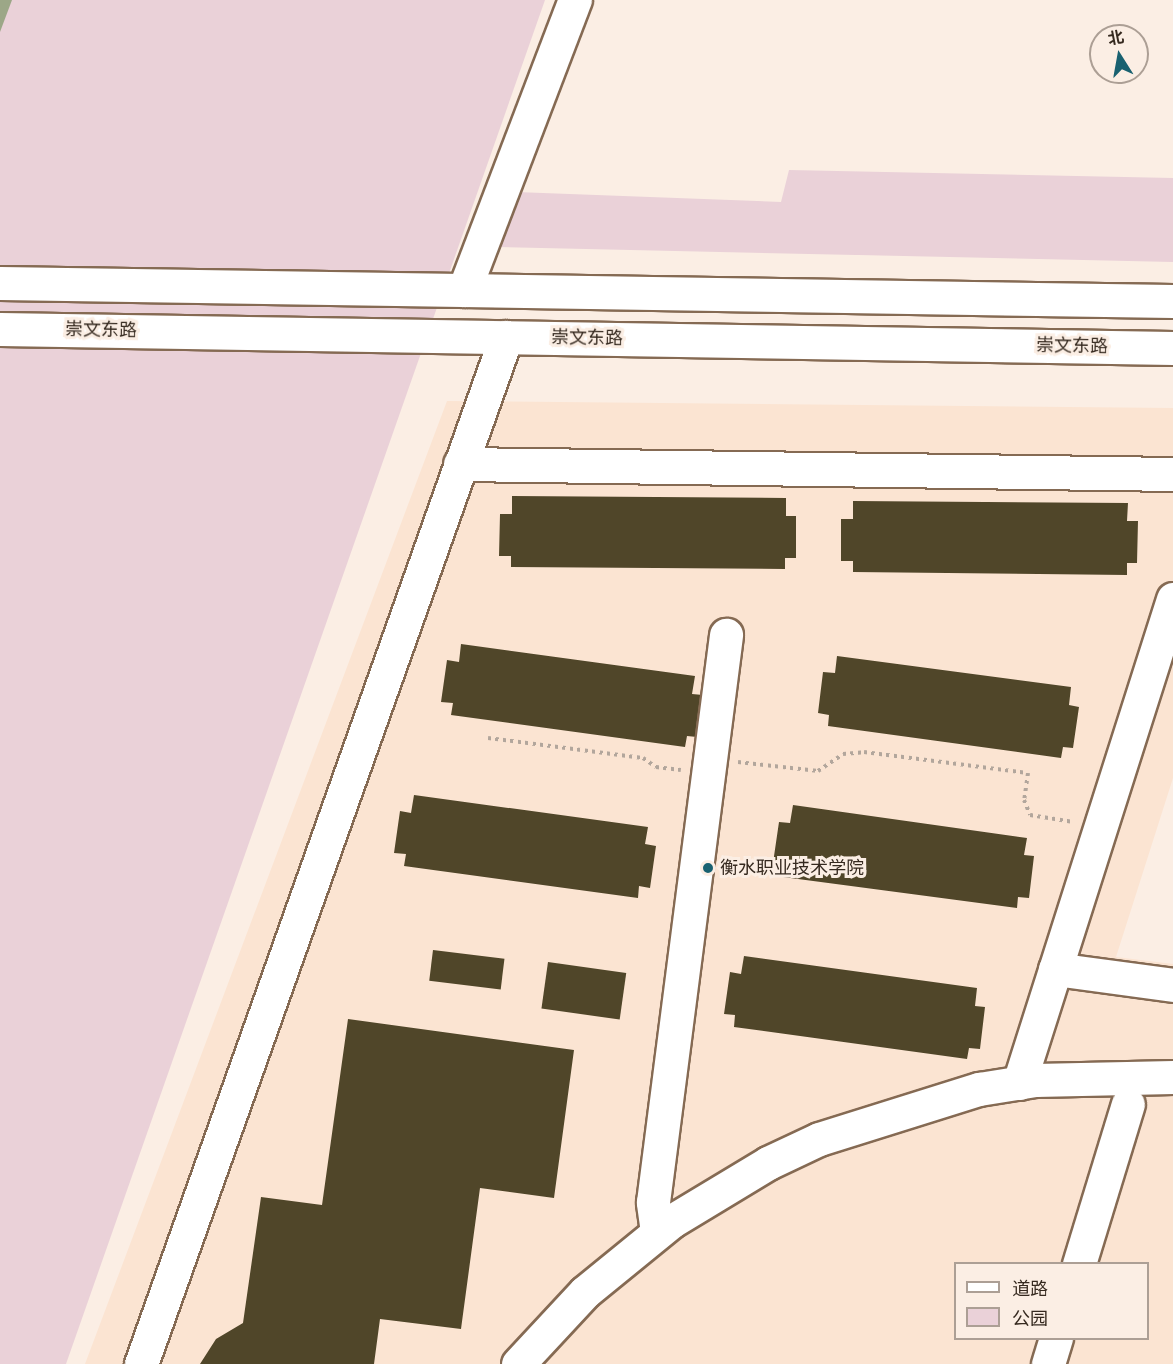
<!DOCTYPE html>
<html>
<head>
<meta charset="utf-8">
<style>
  body { margin:0 }
  #map { position:relative; width:1173px; height:1364px; overflow:hidden; background:#fbeee4; font-family:Rubik,"Noto Sans SC",sans-serif }
  div>[style] { position:absolute }
  .built>* { inset:0; background:#fbe4d2 }
  .green>* { inset:0; background:#ead1d8 }
  .water>* { inset:0; background:#9ca787 }
  .building>* { inset:0; background:#504629; transform-origin:0 0 }
  .path>* { height:4px; margin-top:-2px; transform-origin:0; background:repeating-linear-gradient(90deg,#b2a69c 0 3px,transparent 0 7.5px) }
  .roads { filter:drop-shadow(2px 0 #856a53) drop-shadow(-2px 0 #856a53) drop-shadow(0 2px #856a53) drop-shadow(0 -2px #856a53) }
  .minor>* { height:33px; margin:-16.5px; padding:0 16.5px; transform-origin:16.5px; border-radius:16.5px; background:#fff }
  .major>* { height:33px; margin:-16.5px; padding:0 16.5px; transform-origin:16.5px; border-radius:16.5px; background:#fff }
  .dots>* { width:16px; height:16px; translate:-50% -50%; box-sizing:border-box; border:3px solid #fbeee4; border-radius:50% }
  span { translate:-50% -50%; white-space:nowrap; text-align:center; line-height:1.15; -webkit-text-stroke:6px #fbeee4; paint-order:stroke }
  .street-label { font-size:18px; color:#35291f }
  .poi-label { font-size:18px; color:#35291f }
  .left { translate:0 -50%; text-align:left }
  .legend { position:absolute; left:954px; top:1262px; width:195px; height:78px; box-sizing:border-box; background:#fbeee4; border:2px solid #ac9f95; margin:0; padding:8px 10px; list-style:none; font-size:18px; color:#35291f }
  .legend li { display:flex; align-items:center; gap:12px; height:30px }
  .legend b { width:30px; border:2px solid #ac9f95 }
  .north { position:absolute; left:1089px; top:24px; width:60px; height:60px; box-sizing:border-box; background:#fbeee4; border:2px solid #ac9f95; border-radius:50%; rotate:349deg; font-size:16px; font-weight:700; line-height:24px; text-align:center; color:#35291f }
  .north::after { content:''; display:block; margin:auto; width:21px; height:27px; background:#196170; clip-path:polygon(50% 0,100% 100%,50% 72%,0 100%) }
</style>
</head>
<body>
<div id="map">
  <div class="built">
    <div style="clip-path:polygon(evenodd,447px 401px,1173px 408px,1173px 778px,1116px 957px,1173px 964px,1173px 1364px,85px 1364px,447px 401px,956px 1264px,1148px 1264px,1148px 1338px,956px 1338px,956px 1264px)"></div>
  </div>
  <div class="green">
    <div style="clip-path:polygon(0 0,545px 0,66px 1364px,0 1364px)"></div>
    <div style="clip-path:polygon(789px 170px,1173px 178px,1173px 262px,497px 247px,516px 192px,781px 202px)"></div>
  </div>
  <div class="water">
    <div style="clip-path:polygon(0 0,12px 0,0 32px)"></div>
  </div>
  <div class="building">
    <div style="clip-path:polygon(512px 496px,786px 498px,786px 516px,796px 516px,796px 558px,785px 558px,785px 569px,511px 567px,511px 556px,499px 556px,500px 514px,512px 514px)"></div>
    <div style="clip-path:polygon(853px 501px,1128px 503px,1127px 521px,1138px 521px,1137px 563px,1127px 563px,1127px 575px,853px 572px,853px 561px,841px 561px,841px 519px,853px 519px)"></div>
    <div style="clip-path:polygon(461px 644px,695px 676px,692px 694px,703px 695px,697px 737px,687px 736px,685px 747px,451px 715px,453px 703px,441px 702px,447px 660px,459px 662px)"></div>
    <div style="clip-path:polygon(837px 656px,1071px 687px,1069px 705px,1079px 707px,1073px 748px,1063px 747px,1061px 758px,828px 726px,829px 715px,818px 713px,823px 672px,835px 673px)"></div>
    <div style="clip-path:polygon(414px 795px,648px 827px,645px 844px,656px 846px,650px 888px,639px 886px,638px 898px,404px 866px,406px 854px,394px 853px,400px 811px,411px 813px)"></div>
    <div style="clip-path:polygon(793px 805px,1027px 838px,1024px 855px,1034px 856px,1029px 898px,1018px 897px,1017px 908px,783px 877px,784px 865px,773px 863px,779px 822px,790px 823px)"></div>
    <div style="left:433px;top:950px;width:72px;height:31px;rotate:7deg"></div>
    <div style="clip-path:polygon(744px 956px,977px 988px,975px 1006px,985px 1007px,980px 1049px,969px 1048px,967px 1059px,734px 1027px,735px 1015px,724px 1014px,730px 972px,741px 974px)"></div>
    <div style="left:548px;top:962px;width:79px;height:47px;rotate:8deg"></div>
    <div style="clip-path:polygon(348px 1019px,574px 1050px,554px 1198px,480px 1188px,461px 1329px,380px 1319px,374px 1364px,200px 1364px,216px 1339px,243px 1323px,261px 1197px,322px 1205px)"></div>
  </div>
  <div class="path">
    <div style="left:488px;top:738px;width:156px;rotate:7.4deg"></div>
    <div style="left:643px;top:758px;width:16px;rotate:35deg"></div>
    <div style="left:656px;top:767px;width:25px;rotate:7deg"></div>
    <div style="left:738px;top:762px;width:81px;rotate:6.4deg"></div>
    <div style="left:818px;top:771px;width:30px;rotate:-34deg"></div>
    <div style="left:843px;top:754px;width:21px;rotate:-5deg"></div>
    <div style="left:864px;top:752px;width:165px;rotate:7.3deg"></div>
    <div style="left:1028px;top:773px;width:27px;rotate:98deg"></div>
    <div style="left:1024px;top:800px;width:16px;rotate:68deg"></div>
    <div style="left:1030px;top:815px;width:44px;rotate:9.2deg"></div>
  </div>
  <div class="roads">
    <div class="minor">
      <div style="left:464px;top:290px;width:311px;rotate:-69.1deg"></div>
      <div style="left:460px;top:464px;width:713px;rotate:0.8deg"></div>
      <div style="left:1055px;top:969px;width:119px;rotate:7.7deg"></div>
      <div style="left:1019px;top:1083px;width:508px;rotate:-72.35deg"></div>
      <div style="left:657px;top:1232px;width:30px;rotate:-98deg"></div>
      <div style="left:653px;top:1202px;width:572px;rotate:-82.66deg"></div>
      <div style="left:1079px;top:1264px;width:167px;rotate:-73deg"></div>
      <div style="left:141px;top:1364px;width:1090px;rotate:-70.43deg"></div>
      <div style="left:518px;top:1364px;width:98px;rotate:-47.1deg"></div>
      <div style="left:585px;top:1292px;width:112px;rotate:-39.2deg"></div>
      <div style="left:672px;top:1221px;width:112px;rotate:-31.1deg"></div>
      <div style="left:768px;top:1163px;width:56px;rotate:-25.2deg"></div>
      <div style="left:819px;top:1139px;width:168px;rotate:-17.4deg"></div>
      <div style="left:979px;top:1089px;width:57px;rotate:-9.1deg"></div>
      <div style="left:1035px;top:1080px;width:138px;rotate:-1.2deg"></div>
      <div style="left:1048px;top:1364px;width:27px;rotate:-73deg"></div>
    </div>
    <div class="major">
      <div style="left:0;top:283px;width:1173px;rotate:0.88deg"></div>
      <div style="left:0;top:329px;width:1173px;rotate:0.93deg"></div>
    </div>
  </div>
  <div class="dots">
    <div style="left:708px;top:868px;background:#196170"></div>
  </div>
  <div class="street-label">
    <span style="left:101px;top:330px;rotate:1deg">崇文东路</span>
    <span style="left:587px;top:338px;rotate:1deg">崇文东路</span>
    <span style="left:1072px;top:346px;rotate:1deg">崇文东路</span>
  </div>
  <div class="poi-label">
    <span class="left" style="left:720px;top:868px">衡水职业技术学院</span>
  </div>
  <ul class="legend">
  <li><b style="height:8px;background:#fff"></b>道路</li>
  <li><b style="height:16px;background:#ead1d8"></b>公园</li>
  </ul>
  <div class="north">北</div>
</div>
</body>
</html>
